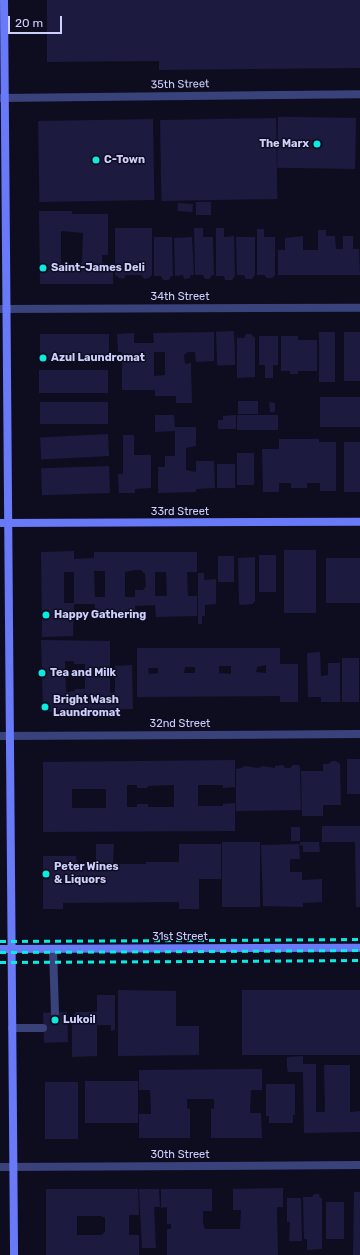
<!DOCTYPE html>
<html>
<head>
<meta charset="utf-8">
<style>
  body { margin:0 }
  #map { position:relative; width:360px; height:1255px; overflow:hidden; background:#0e0d1f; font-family:Rubik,sans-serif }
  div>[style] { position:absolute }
  .building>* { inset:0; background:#1c1a3f; transform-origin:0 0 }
  .lane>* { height:8px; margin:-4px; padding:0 4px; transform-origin:4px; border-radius:4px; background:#3a427c }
  .street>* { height:8px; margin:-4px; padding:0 4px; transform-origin:4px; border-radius:4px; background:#3a427c }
  .secondary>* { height:8px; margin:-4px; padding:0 4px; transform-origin:4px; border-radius:4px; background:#697af9 }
  .rail>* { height:3px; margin-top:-1.5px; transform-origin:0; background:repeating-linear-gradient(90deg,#0aece1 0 6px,transparent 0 11px) }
  .dots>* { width:11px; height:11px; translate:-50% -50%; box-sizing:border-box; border:2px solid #0e0d1f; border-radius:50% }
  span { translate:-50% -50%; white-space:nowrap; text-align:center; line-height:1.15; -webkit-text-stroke:3px #0e0d1f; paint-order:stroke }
  .street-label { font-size:11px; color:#cdcffd }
  .poi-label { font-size:11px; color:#cdcffd; font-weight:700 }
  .right { translate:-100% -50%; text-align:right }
  .left { translate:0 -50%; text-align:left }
  .scale { position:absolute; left:8px; top:16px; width:54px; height:18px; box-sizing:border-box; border:2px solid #cdcffd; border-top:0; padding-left:5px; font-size:12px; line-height:14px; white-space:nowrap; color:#cdcffd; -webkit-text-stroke:3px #0e0d1f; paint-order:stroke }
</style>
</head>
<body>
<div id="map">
  <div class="building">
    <div style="clip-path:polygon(47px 0,360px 0,360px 68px,159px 70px,159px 61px,47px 62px)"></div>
    <div style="left:276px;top:118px;width:81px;height:116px;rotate:89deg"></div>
    <div style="left:356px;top:118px;width:51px;height:78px;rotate:91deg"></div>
    <div style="left:153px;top:119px;width:81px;height:115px;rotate:89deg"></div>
    <div style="left:211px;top:202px;width:13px;height:15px;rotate:90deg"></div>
    <div style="left:178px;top:203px;width:15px;height:8px;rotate:4deg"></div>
    <div style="clip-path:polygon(evenodd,39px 211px,72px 211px,72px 214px,108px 214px,108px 255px,102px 255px,102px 262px,105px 265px,113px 265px,113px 284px,40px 284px,39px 211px,61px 231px,83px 233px,82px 262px,80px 264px,61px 264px,61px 231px)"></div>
    <div style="clip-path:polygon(115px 228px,152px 228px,152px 275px,149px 278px,144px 279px,141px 275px,126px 275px,124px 279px,119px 278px,115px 275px)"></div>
    <div style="clip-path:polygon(194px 228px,203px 228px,203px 237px,213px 237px,214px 275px,212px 275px,210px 279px,205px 279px,203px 275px,195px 275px)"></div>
    <div style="clip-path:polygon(216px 228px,224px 228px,224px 237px,234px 236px,235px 276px,232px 280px,225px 280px,224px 276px,216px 276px)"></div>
    <div style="clip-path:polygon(257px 229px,264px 229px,264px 237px,275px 237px,275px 275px,272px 278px,267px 278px,264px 275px,257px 275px)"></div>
    <div style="clip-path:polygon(318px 230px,326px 230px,326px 236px,335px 236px,336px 249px,343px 249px,343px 236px,353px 236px,353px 249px,359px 249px,360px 275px,278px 275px,278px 250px,285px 250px,285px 238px,303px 236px,303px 250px,318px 250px)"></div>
    <div style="clip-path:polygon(154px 237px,172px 237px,173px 276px,171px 276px,169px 280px,163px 280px,161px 276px,154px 276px)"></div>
    <div style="clip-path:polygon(192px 237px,194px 275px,190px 275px,190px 278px,184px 279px,183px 275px,175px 276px,174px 238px)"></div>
    <div style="clip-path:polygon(236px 237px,255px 237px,255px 275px,252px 279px,246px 279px,244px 275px,237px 275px)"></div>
    <div style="left:234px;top:331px;width:34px;height:18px;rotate:88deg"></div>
    <div style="clip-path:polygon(evenodd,214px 332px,214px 361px,196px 362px,195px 352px,188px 352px,184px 355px,185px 364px,191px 363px,192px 403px,176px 403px,176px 396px,155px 396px,155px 390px,122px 390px,122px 352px,118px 352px,117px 334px,134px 333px,134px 343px,154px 343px,153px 333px,214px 332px,154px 352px,165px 352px,165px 375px,154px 376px,154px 352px)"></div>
    <div style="left:319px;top:332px;width:16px;height:50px"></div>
    <div style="left:344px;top:332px;width:16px;height:49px"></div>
    <div style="left:40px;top:334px;width:69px;height:26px"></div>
    <div style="clip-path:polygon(246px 334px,251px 334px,255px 338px,255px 377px,237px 378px,237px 338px,244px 338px)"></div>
    <div style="clip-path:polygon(259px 336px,278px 336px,278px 365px,273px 365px,273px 378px,265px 378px,265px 365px,259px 365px)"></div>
    <div style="clip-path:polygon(281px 336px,298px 336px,298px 340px,317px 340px,317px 371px,298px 371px,298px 374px,290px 374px,290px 371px,281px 371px)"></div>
    <div style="left:39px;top:370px;width:69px;height:23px"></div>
    <div style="left:320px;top:397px;width:40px;height:30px"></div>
    <div style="left:238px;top:401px;width:20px;height:13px"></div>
    <div style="left:108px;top:402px;width:22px;height:68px;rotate:90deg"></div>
    <div style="clip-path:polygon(269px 402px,275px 403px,275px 412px,270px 412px)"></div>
    <div style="clip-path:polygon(155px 415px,174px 415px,175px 427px,196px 427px,196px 446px,186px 448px,186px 470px,196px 472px,196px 461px,214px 461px,215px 488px,196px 489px,196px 492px,158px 493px,158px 467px,165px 467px,165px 456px,175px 456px,175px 431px,155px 432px)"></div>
    <div style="clip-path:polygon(236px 415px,236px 429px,218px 429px,218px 420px,223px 420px,223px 416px)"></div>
    <div style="left:237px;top:415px;width:41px;height:15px"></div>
    <div style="left:108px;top:434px;width:22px;height:68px;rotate:87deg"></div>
    <div style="clip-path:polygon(123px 435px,134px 435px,134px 455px,151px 455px,151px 488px,135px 489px,135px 493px,119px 493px,118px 474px,123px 474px)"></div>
    <div style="clip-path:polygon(279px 439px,319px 439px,319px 442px,336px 442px,336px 491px,320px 491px,320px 483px,307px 483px,307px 488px,291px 488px,291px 483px,279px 483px,279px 492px,263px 492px,262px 449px,279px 449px)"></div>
    <div style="left:344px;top:442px;width:16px;height:50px"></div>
    <div style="left:237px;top:453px;width:17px;height:32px"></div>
    <div style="left:217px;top:464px;width:18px;height:24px"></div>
    <div style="left:109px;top:466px;width:27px;height:68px;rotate:88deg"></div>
    <div style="left:284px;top:550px;width:32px;height:63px"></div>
    <div style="clip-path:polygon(evenodd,74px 551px,74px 559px,94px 558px,94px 552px,197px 552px,197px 572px,187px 572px,188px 596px,197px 596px,197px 616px,156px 617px,155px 605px,135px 606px,135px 616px,95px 617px,95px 604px,74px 604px,73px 636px,42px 637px,41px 552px,74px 551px,135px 570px,141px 570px,145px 574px,146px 586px,143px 590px,135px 590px,135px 597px,125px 597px,125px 572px,135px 570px,74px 551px,94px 571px,105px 571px,105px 597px,95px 597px,94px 571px,74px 551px,64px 572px,74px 572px,74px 603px,64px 603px,64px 572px,74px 551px,155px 572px,166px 572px,167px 596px,155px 596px,155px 572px)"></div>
    <div style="left:259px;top:555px;width:17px;height:37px"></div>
    <div style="left:218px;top:556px;width:16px;height:26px"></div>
    <div style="clip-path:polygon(255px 557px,255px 602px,253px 602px,253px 604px,241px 605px,239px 603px,238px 558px)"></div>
    <div style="left:326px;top:558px;width:34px;height:45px"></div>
    <div style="clip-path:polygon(198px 573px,204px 573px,204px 580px,216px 579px,216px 604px,205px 605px,205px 616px,202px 616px,202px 624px,198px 624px)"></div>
    <div style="clip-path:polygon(evenodd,41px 640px,110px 641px,110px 693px,115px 692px,115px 666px,132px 665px,133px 709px,43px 712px,41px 640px,65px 661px,74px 661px,74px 664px,85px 664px,85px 689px,75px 689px,75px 691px,66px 692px,65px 661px)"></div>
    <div style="clip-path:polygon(evenodd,137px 648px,280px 648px,280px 664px,298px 664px,298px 702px,280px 702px,280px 696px,137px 697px,137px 648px,266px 665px,266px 673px,256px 672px,257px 667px,266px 665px,137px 648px,219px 666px,231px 666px,231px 674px,219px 673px,219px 666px,137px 648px,185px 667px,195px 667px,195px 673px,184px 673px,185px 667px,137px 648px,148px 668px,158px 668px,158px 673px,149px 674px,148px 668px)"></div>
    <div style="clip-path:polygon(320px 652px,321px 676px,328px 675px,328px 663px,340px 663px,340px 702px,321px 702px,321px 697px,308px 697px,307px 653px)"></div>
    <div style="left:342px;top:658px;width:17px;height:44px"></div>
    <div style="left:347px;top:759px;width:13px;height:35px"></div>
    <div style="clip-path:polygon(evenodd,235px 760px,235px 787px,223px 788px,223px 785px,198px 785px,198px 806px,223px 806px,223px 804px,235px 803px,235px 831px,43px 832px,43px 762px,235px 760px,127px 785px,137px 785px,137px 788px,147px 788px,148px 786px,174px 785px,174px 807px,148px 807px,148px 804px,137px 804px,137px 807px,127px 807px,127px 785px,235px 760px,72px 789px,106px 789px,106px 808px,72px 808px,72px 789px)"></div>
    <div style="clip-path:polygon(332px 761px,336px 761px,340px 764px,341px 805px,323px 805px,323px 816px,302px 816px,301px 771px,323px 771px,323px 764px,328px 764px)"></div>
    <div style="clip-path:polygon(283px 765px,285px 768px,290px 768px,293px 765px,299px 765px,300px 768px,301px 810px,236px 811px,236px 769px,241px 768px,245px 766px,258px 768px,263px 766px,275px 768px,275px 766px)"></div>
    <div style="clip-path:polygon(322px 826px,360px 826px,360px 907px,356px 907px,355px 842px,322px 842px)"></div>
    <div style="left:291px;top:827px;width:9px;height:14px"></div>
    <div style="left:222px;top:842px;width:38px;height:65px"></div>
    <div style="clip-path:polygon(300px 842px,319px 842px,320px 852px,303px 852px,303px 845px,300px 846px)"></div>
    <div style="clip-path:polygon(96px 844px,114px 844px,113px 864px,146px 864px,146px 862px,179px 862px,179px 844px,221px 844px,221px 879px,199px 879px,199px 909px,179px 909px,179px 902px,63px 903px,63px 909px,43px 909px,43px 856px,76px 856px,77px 863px,96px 863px)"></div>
    <div style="clip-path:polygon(299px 844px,300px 859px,290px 859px,290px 872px,302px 872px,302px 880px,322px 879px,322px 902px,303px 903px,303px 907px,263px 906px,261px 845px)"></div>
    <div style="clip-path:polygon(118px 990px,176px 991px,176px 1026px,199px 1026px,199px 1055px,118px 1056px)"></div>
    <div style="left:360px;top:990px;width:65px;height:118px;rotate:90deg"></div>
    <div style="clip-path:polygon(97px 995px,115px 995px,115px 1030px,111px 1031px,111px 1025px,97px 1025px,97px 1056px,72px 1057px,72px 1017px,76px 1012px,97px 1012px)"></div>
    <div style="left:67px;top:1012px;width:30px;height:24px;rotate:88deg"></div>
    <div style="clip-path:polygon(303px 1056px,303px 1064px,316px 1064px,316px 1112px,325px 1112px,324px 1065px,350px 1065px,350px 1112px,360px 1111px,360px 1132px,304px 1133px,303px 1072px,288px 1072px,287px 1067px,287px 1057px)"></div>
    <div style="clip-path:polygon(262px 1069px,262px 1090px,251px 1090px,250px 1113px,261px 1113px,262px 1138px,211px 1138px,211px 1108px,214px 1109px,214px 1099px,187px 1099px,187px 1108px,190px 1109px,190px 1138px,139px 1138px,139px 1114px,151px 1114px,150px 1090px,139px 1090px,139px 1070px)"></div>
    <div style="left:85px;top:1081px;width:53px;height:42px"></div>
    <div style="left:45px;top:1082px;width:33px;height:57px"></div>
    <div style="clip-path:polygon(266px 1084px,295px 1084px,295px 1115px,293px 1115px,293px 1123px,269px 1123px,269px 1116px,266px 1116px)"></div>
    <div style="clip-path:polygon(283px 1188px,283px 1207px,277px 1207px,278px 1255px,167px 1255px,167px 1229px,171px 1229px,171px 1224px,167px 1224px,167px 1207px,161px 1208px,161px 1189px,212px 1189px,212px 1211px,203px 1211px,203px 1223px,205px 1229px,240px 1229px,241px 1210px,233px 1210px,233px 1189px)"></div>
    <div style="clip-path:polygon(evenodd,46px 1189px,138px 1189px,139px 1215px,129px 1215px,129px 1235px,139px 1235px,139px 1255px,46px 1255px,46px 1189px,77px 1216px,101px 1216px,105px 1218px,105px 1232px,101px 1235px,77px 1235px,77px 1216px)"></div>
    <div style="clip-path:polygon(139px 1189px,159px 1189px,160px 1207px,154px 1207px,156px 1248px,142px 1248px)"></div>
    <div style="clip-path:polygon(354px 1192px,360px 1192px,360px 1255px,353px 1255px)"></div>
    <div style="clip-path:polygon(314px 1194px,319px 1194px,320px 1198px,322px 1198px,322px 1249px,307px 1250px,307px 1239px,304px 1239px,303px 1197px,312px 1197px)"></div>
    <div style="clip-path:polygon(287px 1198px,301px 1198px,302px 1241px,289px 1241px,290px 1222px,287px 1222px)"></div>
    <div style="left:326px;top:1202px;width:18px;height:37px"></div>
  </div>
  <div class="lane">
    <div style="left:53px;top:949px;width:64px;rotate:88.2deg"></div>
    <div style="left:12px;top:1028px;width:31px"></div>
  </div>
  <div class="street">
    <div style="left:0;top:98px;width:360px;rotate:-0.6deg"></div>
    <div style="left:0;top:309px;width:360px;rotate:-0.2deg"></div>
    <div style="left:0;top:736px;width:360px;rotate:-0.3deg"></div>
    <div style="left:0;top:1167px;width:360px;rotate:-0.3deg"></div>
  </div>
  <div class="secondary">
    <div style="left:4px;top:0;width:1255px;rotate:89.54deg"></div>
    <div style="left:0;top:523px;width:360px;rotate:-0.2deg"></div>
    <div style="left:0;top:949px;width:360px;rotate:-0.2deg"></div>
  </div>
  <div class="rail">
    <div style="left:0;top:941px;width:360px;rotate:-0.3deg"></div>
    <div style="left:0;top:952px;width:360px;rotate:-0.3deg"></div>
    <div style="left:0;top:962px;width:360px;rotate:-0.3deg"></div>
  </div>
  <div class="dots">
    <div style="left:317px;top:144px;background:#0aece1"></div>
    <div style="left:96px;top:160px;background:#0aece1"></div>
    <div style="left:43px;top:268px;background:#0aece1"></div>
    <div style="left:43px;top:358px;background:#0aece1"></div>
    <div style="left:46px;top:615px;background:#0aece1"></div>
    <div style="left:42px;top:673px;background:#0aece1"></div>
    <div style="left:45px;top:707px;background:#0aece1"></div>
    <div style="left:46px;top:874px;background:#0aece1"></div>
    <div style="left:55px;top:1020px;background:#0aece1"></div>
  </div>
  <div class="street-label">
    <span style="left:180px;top:85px;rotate:-1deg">35th Street</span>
    <span style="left:180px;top:297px">34th Street</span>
    <span style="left:180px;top:512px">33rd Street</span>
    <span style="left:180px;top:724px">32nd Street</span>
    <span style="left:180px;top:937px">31st Street</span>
    <span style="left:180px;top:1155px">30th Street</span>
  </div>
  <div class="poi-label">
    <span class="right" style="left:309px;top:144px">The Marx</span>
    <span class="left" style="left:104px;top:160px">C-Town</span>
    <span class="left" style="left:51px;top:268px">Saint-James Deli</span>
    <span class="left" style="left:51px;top:358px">Azul Laundromat</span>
    <span class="left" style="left:54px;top:615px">Happy Gathering</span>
    <span class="left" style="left:50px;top:673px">Tea and Milk</span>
    <span class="left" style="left:53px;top:707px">Bright Wash<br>Laundromat</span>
    <span class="left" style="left:54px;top:874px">Peter Wines<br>&amp; Liquors</span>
    <span class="left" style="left:63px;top:1020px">Lukoil</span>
  </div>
  <div class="scale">20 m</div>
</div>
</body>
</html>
